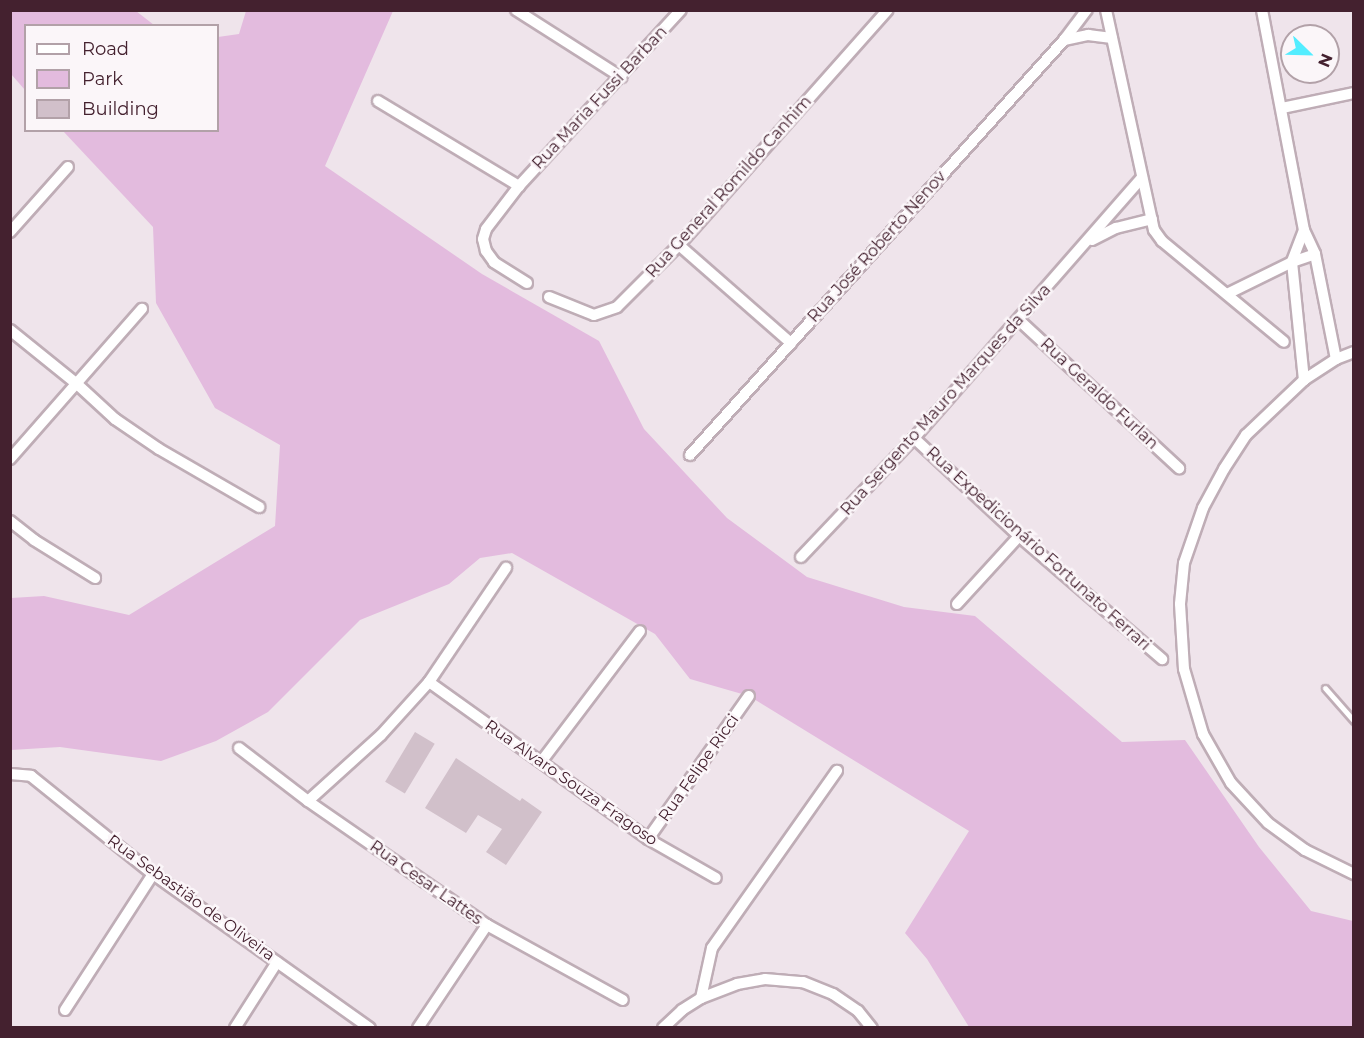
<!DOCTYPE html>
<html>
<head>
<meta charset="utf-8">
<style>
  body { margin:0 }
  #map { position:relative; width:1364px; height:1038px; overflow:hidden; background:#efe4eb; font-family:Montserrat,sans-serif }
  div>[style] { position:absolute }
  .green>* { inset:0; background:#e3bbde }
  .building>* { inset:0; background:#d1c0ca; transform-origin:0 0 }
  .roads { filter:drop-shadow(2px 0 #bfadb6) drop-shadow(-2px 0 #bfadb6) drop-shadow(0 2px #bfadb6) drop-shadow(0 -2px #bfadb6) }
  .service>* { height:5px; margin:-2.5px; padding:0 2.5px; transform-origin:2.5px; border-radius:2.5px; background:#fff }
  .minor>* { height:10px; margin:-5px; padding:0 5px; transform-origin:5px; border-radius:5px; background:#fff }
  span { translate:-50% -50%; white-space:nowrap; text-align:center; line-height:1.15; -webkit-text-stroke:5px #fbf6f9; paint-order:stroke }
  .street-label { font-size:16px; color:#44212f }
  .frame { position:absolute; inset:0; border:12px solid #44212f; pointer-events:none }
  .legend { position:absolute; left:24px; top:24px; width:195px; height:108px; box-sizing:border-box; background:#fbf6f9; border:2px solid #b2a1a8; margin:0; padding:8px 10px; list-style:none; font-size:18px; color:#44212f }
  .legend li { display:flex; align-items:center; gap:12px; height:30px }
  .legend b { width:30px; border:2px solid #b2a1a8 }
  .north { position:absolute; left:1280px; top:24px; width:60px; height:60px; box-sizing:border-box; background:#fbf6f9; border:2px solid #b2a1a8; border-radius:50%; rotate:113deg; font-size:16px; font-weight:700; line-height:24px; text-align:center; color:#44212f }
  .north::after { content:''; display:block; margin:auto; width:21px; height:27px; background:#53edff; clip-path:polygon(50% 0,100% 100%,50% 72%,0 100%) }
</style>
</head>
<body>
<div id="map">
  <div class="green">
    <div style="clip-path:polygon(11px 10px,136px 11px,154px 25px,26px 26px,25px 90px,11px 74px)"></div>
    <div style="clip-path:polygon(246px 11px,393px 11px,325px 166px,482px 274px,599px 341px,644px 429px,727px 518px,807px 577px,904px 607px,975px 616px,1122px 742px,1185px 740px,1259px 847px,1311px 911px,1353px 921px,1353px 1027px,969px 1027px,927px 959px,905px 933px,969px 831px,749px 696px,690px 679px,655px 634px,512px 553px,480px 558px,449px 584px,360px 620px,268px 712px,216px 741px,161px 761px,60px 747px,11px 750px,11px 598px,44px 596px,129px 615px,275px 526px,280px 445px,215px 408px,156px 303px,153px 227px,63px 131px,218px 130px,218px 37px,239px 34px)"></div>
  </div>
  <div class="building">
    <div style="left:415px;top:732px;width:23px;height:58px;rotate:31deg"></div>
    <div style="clip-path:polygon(456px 758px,520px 801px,522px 798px,542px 812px,506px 865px,486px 852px,502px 829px,478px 815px,466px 833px,425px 808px)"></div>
  </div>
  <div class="roads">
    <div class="service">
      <div style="left:1325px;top:688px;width:44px;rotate:48.7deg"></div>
    </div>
    <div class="minor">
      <div style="left:516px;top:10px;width:125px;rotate:32.5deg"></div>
      <div style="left:1106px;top:10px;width:225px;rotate:77.7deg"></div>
      <div style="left:1154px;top:230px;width:14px;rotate:54deg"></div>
      <div style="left:1162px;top:241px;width:158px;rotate:39.6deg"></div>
      <div style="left:1262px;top:10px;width:224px;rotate:79.2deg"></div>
      <div style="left:1304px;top:230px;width:26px;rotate:65deg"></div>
      <div style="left:1315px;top:254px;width:107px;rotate:78.7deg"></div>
      <div style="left:1064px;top:40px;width:25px;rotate:-12deg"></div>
      <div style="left:1088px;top:35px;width:24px;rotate:7deg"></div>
      <div style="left:378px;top:101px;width:165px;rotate:31.1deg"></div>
      <div style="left:1282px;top:108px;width:74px;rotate:-11.8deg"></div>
      <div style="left:1304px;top:230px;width:34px;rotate:111deg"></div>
      <div style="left:1292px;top:262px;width:119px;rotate:84.2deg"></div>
      <div style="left:10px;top:232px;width:87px;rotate:-48.3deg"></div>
      <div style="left:1092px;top:240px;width:27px;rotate:-27deg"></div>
      <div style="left:1116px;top:228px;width:37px;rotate:-14deg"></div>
      <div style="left:679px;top:245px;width:149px;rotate:41.2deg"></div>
      <div style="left:527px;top:283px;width:39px;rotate:-148deg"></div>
      <div style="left:494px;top:262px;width:14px;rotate:-126deg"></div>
      <div style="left:486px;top:251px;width:12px;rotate:-104deg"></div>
      <div style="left:483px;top:239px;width:10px;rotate:-73deg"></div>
      <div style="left:486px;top:229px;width:54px;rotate:-52.5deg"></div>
      <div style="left:519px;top:186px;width:239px;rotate:-47.4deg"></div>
      <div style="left:1227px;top:294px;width:72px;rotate:-26.2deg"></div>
      <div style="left:1292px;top:262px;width:24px;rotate:-19deg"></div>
      <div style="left:549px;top:297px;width:48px;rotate:21.8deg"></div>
      <div style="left:594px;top:315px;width:24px;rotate:-19deg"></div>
      <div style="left:617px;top:307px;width:88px;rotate:-45deg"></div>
      <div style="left:679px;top:245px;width:314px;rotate:-48.4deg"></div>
      <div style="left:1020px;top:321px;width:217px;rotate:42.8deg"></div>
      <div style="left:10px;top:330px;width:86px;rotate:38.9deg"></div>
      <div style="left:77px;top:384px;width:52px;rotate:42.6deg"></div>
      <div style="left:115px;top:419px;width:53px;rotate:34.3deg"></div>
      <div style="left:159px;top:449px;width:116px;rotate:30.1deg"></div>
      <div style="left:1354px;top:352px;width:19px;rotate:159deg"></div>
      <div style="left:1336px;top:359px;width:38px;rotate:147deg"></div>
      <div style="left:1304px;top:380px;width:80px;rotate:136.5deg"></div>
      <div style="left:1246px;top:435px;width:40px;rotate:122.9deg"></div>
      <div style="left:1224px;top:469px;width:44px;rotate:118.3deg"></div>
      <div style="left:1203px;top:508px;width:58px;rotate:109.1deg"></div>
      <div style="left:1184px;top:563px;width:41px;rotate:95.6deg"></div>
      <div style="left:1180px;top:604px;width:65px;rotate:86.5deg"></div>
      <div style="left:1184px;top:669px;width:68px;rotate:73.7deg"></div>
      <div style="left:1203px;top:734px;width:56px;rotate:60.3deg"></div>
      <div style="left:1231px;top:783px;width:54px;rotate:47.2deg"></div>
      <div style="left:1268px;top:823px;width:46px;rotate:36.1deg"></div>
      <div style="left:1305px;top:850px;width:55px;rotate:26.1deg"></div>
      <div style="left:914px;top:438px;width:144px;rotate:43deg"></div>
      <div style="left:1019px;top:536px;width:189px;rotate:40.7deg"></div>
      <div style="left:690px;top:455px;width:559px;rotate:-47.97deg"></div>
      <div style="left:1064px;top:40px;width:38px;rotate:-53deg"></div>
      <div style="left:10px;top:459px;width:200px;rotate:-48.7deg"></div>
      <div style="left:10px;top:521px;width:31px;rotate:38deg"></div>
      <div style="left:34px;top:540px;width:72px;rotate:31.9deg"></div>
      <div style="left:801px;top:557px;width:164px;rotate:-46.5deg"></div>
      <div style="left:914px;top:438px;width:346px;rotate:-48.8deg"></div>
      <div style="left:957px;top:604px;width:92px;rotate:-47.6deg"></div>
      <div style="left:429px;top:682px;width:269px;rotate:35.6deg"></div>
      <div style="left:648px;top:839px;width:78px;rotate:29.8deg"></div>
      <div style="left:239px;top:748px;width:87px;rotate:37.5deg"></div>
      <div style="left:308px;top:801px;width:218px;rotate:34.7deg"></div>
      <div style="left:487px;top:925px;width:155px;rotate:28.9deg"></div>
      <div style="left:541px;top:762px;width:164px;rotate:-52.9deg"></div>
      <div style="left:10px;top:774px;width:21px;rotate:5deg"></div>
      <div style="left:31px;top:776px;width:156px;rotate:38.8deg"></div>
      <div style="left:153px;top:874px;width:266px;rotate:35.4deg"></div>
      <div style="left:308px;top:801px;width:98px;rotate:-42.1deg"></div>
      <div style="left:381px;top:735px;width:72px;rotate:-47.8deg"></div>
      <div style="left:429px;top:682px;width:138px;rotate:-56deg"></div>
      <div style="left:648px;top:839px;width:175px;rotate:-54.8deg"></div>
      <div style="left:701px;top:998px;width:51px;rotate:-77.6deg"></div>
      <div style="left:712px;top:948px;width:217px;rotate:-54.8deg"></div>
      <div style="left:65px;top:1010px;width:162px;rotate:-57.1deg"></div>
      <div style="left:235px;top:1028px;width:78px;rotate:-57.5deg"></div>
      <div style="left:418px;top:1028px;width:124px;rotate:-56.2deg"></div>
      <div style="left:663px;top:1028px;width:26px;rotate:-43deg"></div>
      <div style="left:682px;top:1010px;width:22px;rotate:-32deg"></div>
      <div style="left:701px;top:998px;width:39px;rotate:-21deg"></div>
      <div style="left:737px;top:984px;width:28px;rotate:-10deg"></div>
      <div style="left:765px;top:979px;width:38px;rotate:5deg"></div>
      <div style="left:803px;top:982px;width:32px;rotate:22deg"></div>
      <div style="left:833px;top:994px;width:30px;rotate:34deg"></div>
      <div style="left:858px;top:1011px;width:22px;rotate:51deg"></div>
    </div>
  </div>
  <div class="street-label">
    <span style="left:600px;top:98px;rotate:-47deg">Rua Maria Fussi Barban</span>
    <span style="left:729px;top:187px;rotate:-48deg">Rua General Romildo Canhim</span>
    <span style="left:877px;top:247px;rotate:-48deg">Rua José Roberto Nenov</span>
    <span style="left:1099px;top:394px;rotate:43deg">Rua Geraldo Furlan</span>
    <span style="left:946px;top:400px;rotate:-48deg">Rua Sergento Mauro Marques da Silva</span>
    <span style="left:1038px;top:549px;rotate:42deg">Rua Expedicionário Fortunato Ferrari</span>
    <span style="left:699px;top:768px;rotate:-55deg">Rua Felipe Ricci</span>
    <span style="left:571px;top:783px;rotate:35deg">Rua Alvaro Souza Fragoso</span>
    <span style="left:426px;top:883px;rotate:35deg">Rua Cesar Lattes</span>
    <span style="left:191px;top:898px;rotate:36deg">Rua Sebastião de Oliveira</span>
  </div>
  <div class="frame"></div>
  <ul class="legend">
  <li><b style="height:8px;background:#fff"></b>Road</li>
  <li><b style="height:16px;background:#e3bbde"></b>Park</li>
  <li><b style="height:16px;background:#d1c0ca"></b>Building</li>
  </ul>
  <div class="north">N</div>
</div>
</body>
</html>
